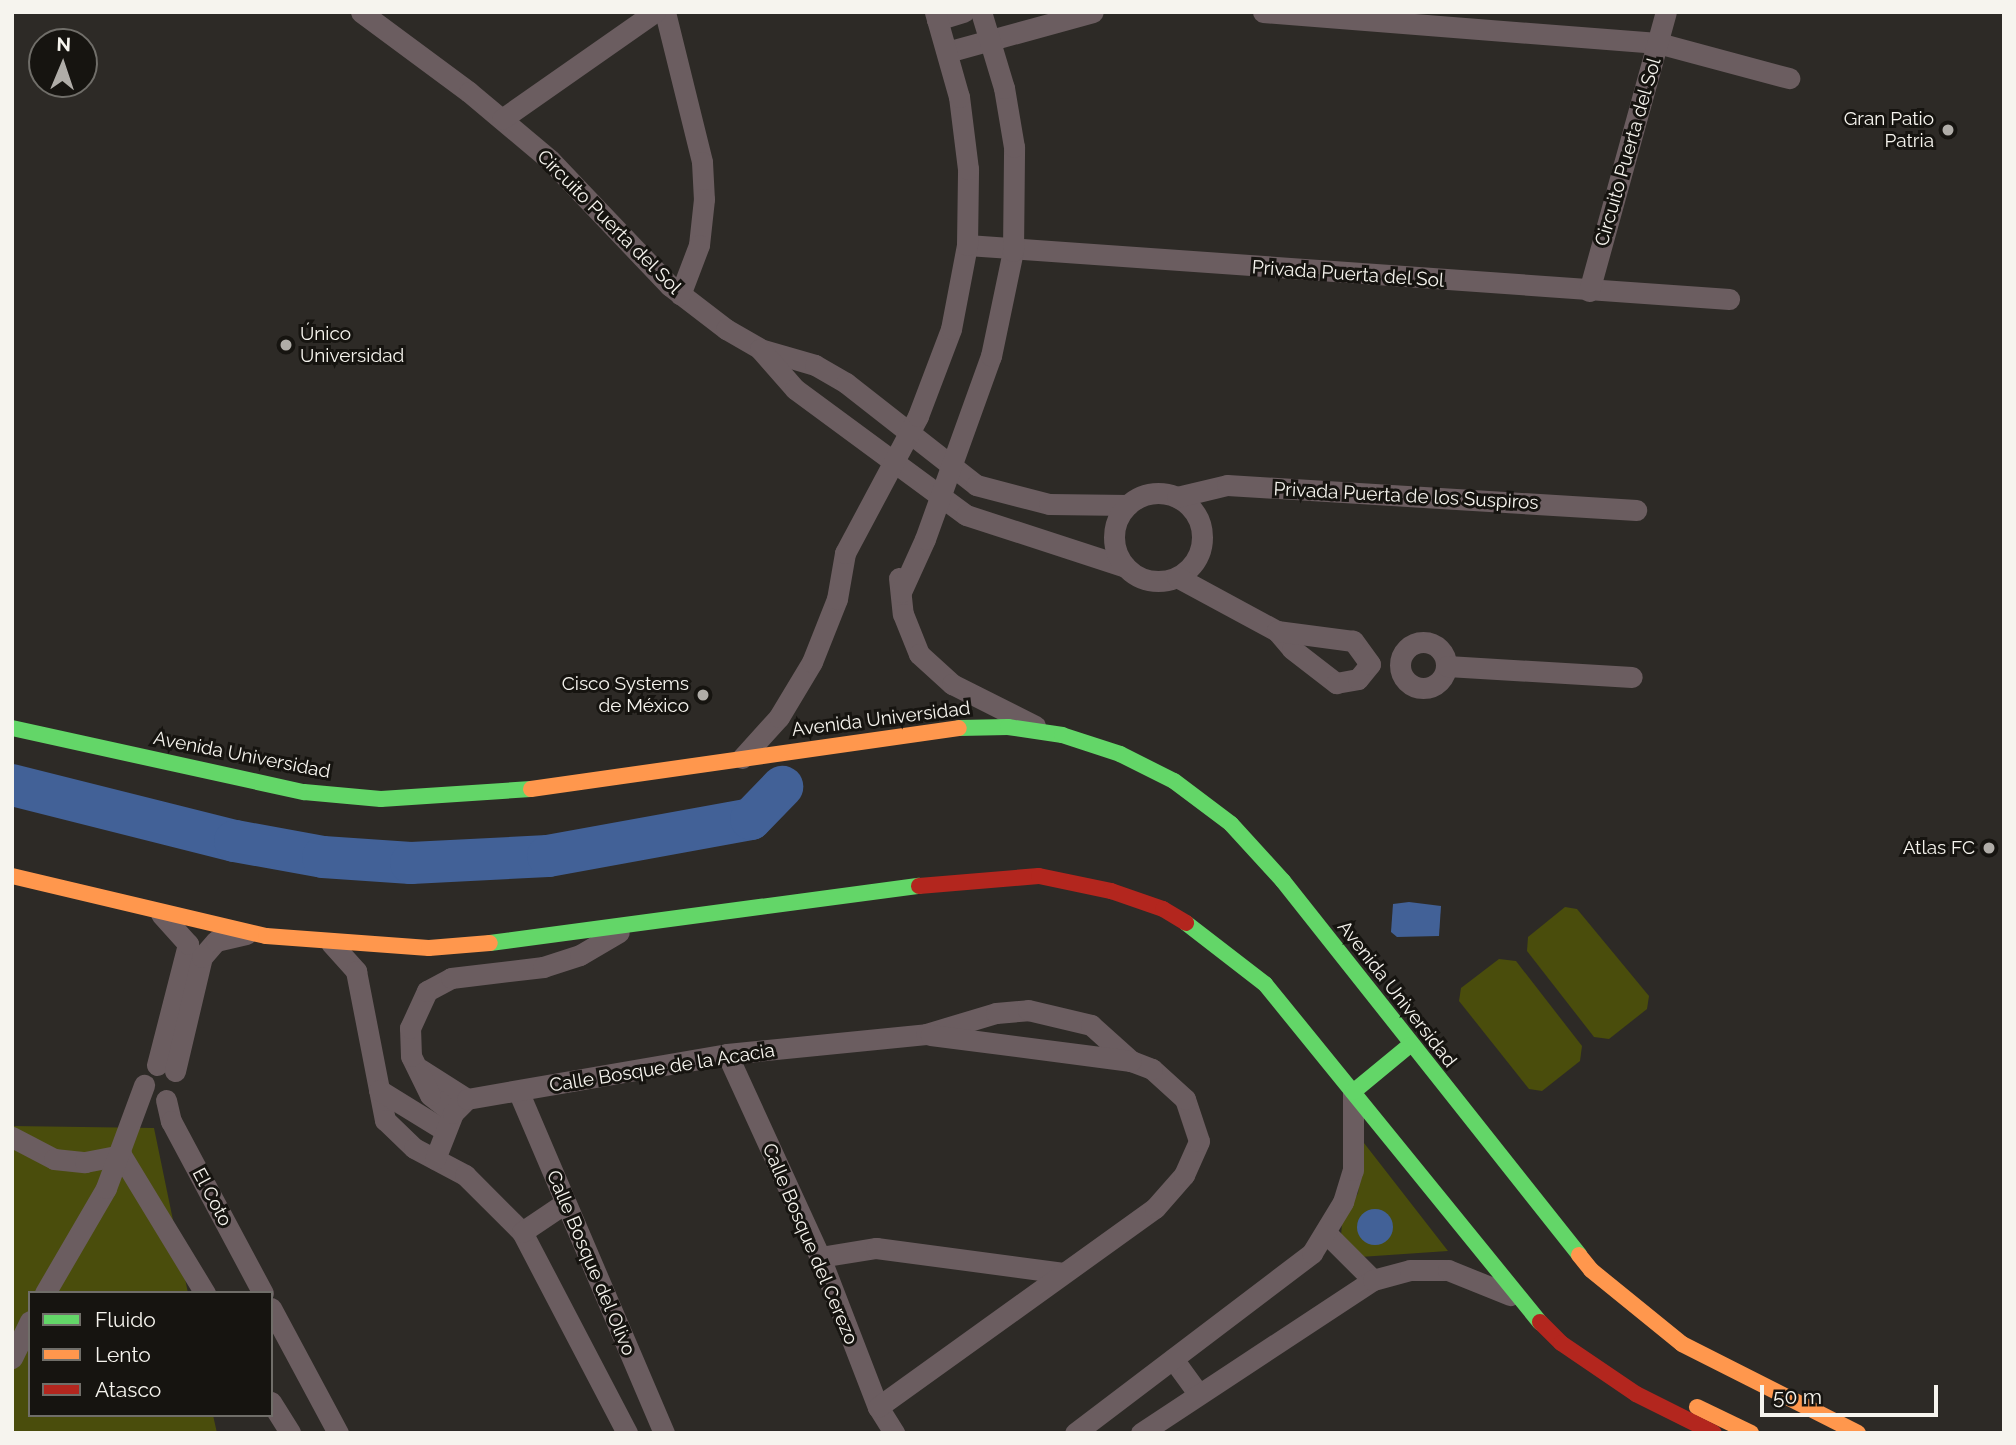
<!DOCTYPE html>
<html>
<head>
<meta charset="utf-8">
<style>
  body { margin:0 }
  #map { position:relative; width:2016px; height:1445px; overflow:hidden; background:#2d2a26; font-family:Raleway,sans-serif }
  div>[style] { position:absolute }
  .green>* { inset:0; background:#4a4d0c }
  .water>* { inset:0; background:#426197 }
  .round { border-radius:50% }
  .river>* { height:42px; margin:-21px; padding:0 21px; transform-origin:21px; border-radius:21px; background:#426197 }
  .street>* { height:21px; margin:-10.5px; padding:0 10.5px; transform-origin:10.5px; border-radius:10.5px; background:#6b5d60 }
  .street>.ring { margin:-10.5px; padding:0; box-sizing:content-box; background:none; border:21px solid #6b5d60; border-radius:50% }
  .fast>* { height:16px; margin:-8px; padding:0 8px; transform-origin:8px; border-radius:8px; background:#63d668 }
  .slow>* { height:16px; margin:-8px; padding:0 8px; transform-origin:8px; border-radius:8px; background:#ff974d }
  .jam>* { height:16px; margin:-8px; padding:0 8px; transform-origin:8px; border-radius:8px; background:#b3261e }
  .dots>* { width:19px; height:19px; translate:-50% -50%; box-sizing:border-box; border:4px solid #161410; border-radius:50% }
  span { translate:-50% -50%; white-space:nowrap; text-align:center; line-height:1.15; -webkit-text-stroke:6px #161410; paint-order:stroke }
  .poi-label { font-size:19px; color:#f6f4ee }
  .right { translate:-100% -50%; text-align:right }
  .left { translate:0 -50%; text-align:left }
  .street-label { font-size:19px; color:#f6f4ee }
  .frame { position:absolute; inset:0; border:14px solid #f6f4ee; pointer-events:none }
  .legend { position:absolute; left:28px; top:1291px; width:245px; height:126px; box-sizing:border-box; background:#161410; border:2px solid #706e69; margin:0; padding:9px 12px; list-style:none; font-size:21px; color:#f6f4ee }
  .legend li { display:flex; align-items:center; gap:14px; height:35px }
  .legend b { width:35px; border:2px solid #706e69 }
  .north { position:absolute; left:28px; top:28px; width:70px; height:70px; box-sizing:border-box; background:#161410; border:2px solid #706e69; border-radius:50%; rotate:2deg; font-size:19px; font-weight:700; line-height:28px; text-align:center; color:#f6f4ee }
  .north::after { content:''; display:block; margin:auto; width:24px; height:32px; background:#b0ada8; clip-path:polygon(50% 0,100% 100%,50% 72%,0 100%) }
  .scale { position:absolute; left:1760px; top:1385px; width:178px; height:32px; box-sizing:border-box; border:4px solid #f6f4ee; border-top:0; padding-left:9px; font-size:21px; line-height:24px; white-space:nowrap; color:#f6f4ee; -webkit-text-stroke:5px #161410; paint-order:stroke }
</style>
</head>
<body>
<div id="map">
  <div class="green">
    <div style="clip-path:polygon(1565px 907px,1577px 909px,1649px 996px,1647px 1009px,1609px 1039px,1594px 1037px,1527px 951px,1528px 937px)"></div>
    <div style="clip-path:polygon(1499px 959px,1516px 961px,1582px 1046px,1580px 1061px,1542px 1091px,1529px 1089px,1459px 1001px,1461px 988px)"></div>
    <div style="clip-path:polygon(12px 1126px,154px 1128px,188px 1293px,30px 1293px,30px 1415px,213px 1415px,217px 1433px,12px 1433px)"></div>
    <div style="clip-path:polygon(1364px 1143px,1448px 1251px,1360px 1257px,1341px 1236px,1342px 1223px,1358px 1193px)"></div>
  </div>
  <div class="water">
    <div style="clip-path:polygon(1409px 902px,1441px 906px,1439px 936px,1397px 937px,1391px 932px,1393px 904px)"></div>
    <div class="round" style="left:1357px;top:1209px;width:36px;height:36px"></div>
  </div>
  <div class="river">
    <div style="left:12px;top:785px;width:230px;rotate:14.1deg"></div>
    <div style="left:235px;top:841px;width:89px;rotate:10.3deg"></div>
    <div style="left:323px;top:857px;width:88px;rotate:3.9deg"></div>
    <div style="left:411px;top:863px;width:137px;rotate:-2.9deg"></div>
    <div style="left:548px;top:856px;width:206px;rotate:-10.3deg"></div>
    <div style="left:751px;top:819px;width:45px;rotate:-45.9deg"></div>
  </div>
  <div class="street">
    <div style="left:361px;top:12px;width:134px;rotate:36.5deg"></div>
    <div style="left:469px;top:92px;width:106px;rotate:40deg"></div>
    <div style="left:550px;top:160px;width:174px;rotate:46.4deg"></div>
    <div style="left:670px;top:286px;width:71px;rotate:37.5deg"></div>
    <div style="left:726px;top:329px;width:39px;rotate:30deg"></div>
    <div style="left:760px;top:349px;width:57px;rotate:16.2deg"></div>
    <div style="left:815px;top:365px;width:36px;rotate:30deg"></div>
    <div style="left:846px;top:383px;width:165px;rotate:38.1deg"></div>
    <div style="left:976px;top:485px;width:75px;rotate:14.6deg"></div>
    <div style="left:1049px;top:504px;width:79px;rotate:0.7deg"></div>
    <div style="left:665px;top:12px;width:154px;rotate:76.1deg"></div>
    <div style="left:702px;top:162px;width:37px;rotate:87deg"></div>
    <div style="left:704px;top:199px;width:46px;rotate:96.2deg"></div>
    <div style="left:699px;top:245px;width:53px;rotate:110.8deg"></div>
    <div style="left:1263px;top:12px;width:396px;rotate:4.5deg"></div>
    <div style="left:1658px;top:43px;width:136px;rotate:15deg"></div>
    <div style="left:937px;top:20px;width:28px;rotate:-17deg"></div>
    <div style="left:947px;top:52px;width:151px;rotate:-15.3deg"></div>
    <div style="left:502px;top:119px;width:187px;rotate:-35deg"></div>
    <div style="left:967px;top:245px;width:764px;rotate:4.05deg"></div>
    <div style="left:1589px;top:291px;width:289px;rotate:-74.6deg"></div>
    <div style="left:760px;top:349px;width:53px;rotate:48.8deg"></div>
    <div style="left:795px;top:389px;width:212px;rotate:36.4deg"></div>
    <div style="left:966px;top:515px;width:168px;rotate:18deg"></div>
    <div class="ring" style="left:1114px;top:493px;width:67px;height:67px"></div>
    <div style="left:1177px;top:497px;width:51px;rotate:-13.5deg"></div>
    <div style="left:1227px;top:485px;width:410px;rotate:3.5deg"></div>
    <div style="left:1177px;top:577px;width:114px;rotate:28.4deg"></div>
    <div style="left:1277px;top:631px;width:23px;rotate:50deg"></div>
    <div style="left:1292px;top:649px;width:56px;rotate:37.7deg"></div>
    <div style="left:1336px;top:683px;width:22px;rotate:-10deg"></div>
    <div style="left:1358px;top:679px;width:19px;rotate:-51deg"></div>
    <div style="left:1370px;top:664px;width:29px;rotate:-126deg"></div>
    <div style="left:1353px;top:641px;width:77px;rotate:-172.5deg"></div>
    <div style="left:899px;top:578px;width:36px;rotate:84deg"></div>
    <div style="left:903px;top:614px;width:43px;rotate:68.2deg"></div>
    <div style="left:919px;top:654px;width:45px;rotate:42.3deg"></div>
    <div style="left:952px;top:684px;width:93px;rotate:26.8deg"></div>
    <div style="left:901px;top:592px;width:58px;rotate:-65.6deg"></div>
    <div style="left:925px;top:539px;width:195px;rotate:-70.2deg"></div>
    <div style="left:991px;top:356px;width:107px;rotate:-78.2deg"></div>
    <div style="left:1013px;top:251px;width:104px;rotate:-89.4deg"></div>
    <div style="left:1014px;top:147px;width:60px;rotate:-99.6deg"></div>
    <div style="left:1004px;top:88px;width:79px;rotate:-106.8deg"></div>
    <div class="ring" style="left:1400px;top:642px;width:25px;height:25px"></div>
    <div style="left:1447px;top:666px;width:185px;rotate:3.4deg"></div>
    <div style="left:742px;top:758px;width:55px;rotate:-47.9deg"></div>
    <div style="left:779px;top:717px;width:64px;rotate:-59deg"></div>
    <div style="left:812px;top:662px;width:68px;rotate:-68.4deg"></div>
    <div style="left:837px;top:599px;width:47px;rotate:-80.1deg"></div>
    <div style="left:845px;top:553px;width:155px;rotate:-61.9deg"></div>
    <div style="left:918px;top:416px;width:93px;rotate:-69.2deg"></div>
    <div style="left:951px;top:329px;width:86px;rotate:-79.2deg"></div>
    <div style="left:967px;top:245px;width:76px;rotate:-89.2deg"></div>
    <div style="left:968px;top:169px;width:73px;rotate:-97.1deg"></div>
    <div style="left:959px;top:97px;width:88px;rotate:-105.8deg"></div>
    <div style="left:331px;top:943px;width:38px;rotate:48deg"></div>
    <div style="left:356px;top:971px;width:152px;rotate:79deg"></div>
    <div style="left:385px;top:1120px;width:40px;rotate:44deg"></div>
    <div style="left:414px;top:1148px;width:58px;rotate:27.9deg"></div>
    <div style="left:465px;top:1175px;width:81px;rotate:45deg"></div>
    <div style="left:522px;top:1232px;width:227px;rotate:62.4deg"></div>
    <div style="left:727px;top:1054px;width:223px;rotate:65.4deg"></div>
    <div style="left:820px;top:1257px;width:161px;rotate:68.9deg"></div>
    <div style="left:878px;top:1407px;width:31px;rotate:58deg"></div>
    <div style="left:157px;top:1065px;width:125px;rotate:-75.6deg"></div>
    <div style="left:188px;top:944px;width:40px;rotate:-132deg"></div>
    <div style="left:420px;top:1069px;width:56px;rotate:32.6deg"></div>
    <div style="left:175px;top:1071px;width:117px;rotate:-76.7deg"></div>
    <div style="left:202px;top:957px;width:21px;rotate:-49deg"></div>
    <div style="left:216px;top:941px;width:31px;rotate:-13deg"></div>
    <div style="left:379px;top:1090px;width:76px;rotate:31.6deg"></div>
    <div style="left:519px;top:1093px;width:370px;rotate:66.9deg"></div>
    <div style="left:166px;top:1100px;width:22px;rotate:77deg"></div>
    <div style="left:171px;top:1121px;width:195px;rotate:61.9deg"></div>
    <div style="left:453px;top:1113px;width:29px;rotate:-142deg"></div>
    <div style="left:430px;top:1095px;width:43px;rotate:-116deg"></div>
    <div style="left:411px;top:1056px;width:28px;rotate:-92deg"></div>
    <div style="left:410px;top:1028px;width:41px;rotate:-65.3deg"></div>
    <div style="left:427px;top:991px;width:27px;rotate:-28deg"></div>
    <div style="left:451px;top:978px;width:93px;rotate:-6.8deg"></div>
    <div style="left:543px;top:967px;width:39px;rotate:-18deg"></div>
    <div style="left:580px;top:955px;width:45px;rotate:-30.5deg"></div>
    <div style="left:12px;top:1137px;width:47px;rotate:27.6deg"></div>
    <div style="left:54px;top:1159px;width:31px;rotate:6deg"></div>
    <div style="left:85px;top:1162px;width:37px;rotate:-11deg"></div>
    <div style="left:121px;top:1155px;width:162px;rotate:58.7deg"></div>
    <div style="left:435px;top:1159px;width:49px;rotate:-68.6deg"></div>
    <div style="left:453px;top:1113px;width:20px;rotate:-45deg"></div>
    <div style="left:467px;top:1099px;width:264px;rotate:-9.8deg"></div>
    <div style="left:727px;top:1054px;width:200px;rotate:-5.7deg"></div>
    <div style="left:926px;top:1034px;width:73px;rotate:-16.7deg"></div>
    <div style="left:996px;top:1013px;width:32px;rotate:-5deg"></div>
    <div style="left:1028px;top:1010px;width:65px;rotate:13.4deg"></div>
    <div style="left:1091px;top:1025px;width:54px;rotate:42deg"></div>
    <div style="left:522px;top:1232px;width:52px;rotate:-34deg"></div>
    <div style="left:1326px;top:1233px;width:66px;rotate:45deg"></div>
    <div style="left:820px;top:1257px;width:57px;rotate:-9.1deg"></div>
    <div style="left:876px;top:1248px;width:189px;rotate:7.6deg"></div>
    <div style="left:45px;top:1293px;width:121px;rotate:-59.8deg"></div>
    <div style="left:106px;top:1188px;width:110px;rotate:-69.7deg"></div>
    <div style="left:271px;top:1308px;width:142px;rotate:61.8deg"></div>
    <div style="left:12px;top:1358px;width:41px;rotate:-64.1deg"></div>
    <div style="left:1173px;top:1359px;width:41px;rotate:54deg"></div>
    <div style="left:271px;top:1402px;width:36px;rotate:58deg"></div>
    <div style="left:878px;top:1407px;width:341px;rotate:-35.7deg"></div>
    <div style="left:1155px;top:1208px;width:44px;rotate:-48.7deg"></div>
    <div style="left:1184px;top:1175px;width:37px;rotate:-66deg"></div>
    <div style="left:1199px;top:1141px;width:44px;rotate:-108.4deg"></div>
    <div style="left:1185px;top:1099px;width:45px;rotate:-137.7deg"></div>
    <div style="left:1152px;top:1069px;width:22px;rotate:-159deg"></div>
    <div style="left:1131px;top:1061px;width:202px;rotate:-172.6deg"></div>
    <div style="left:1075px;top:1433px;width:298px;rotate:-37.2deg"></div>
    <div style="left:1312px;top:1253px;width:60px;rotate:-58.7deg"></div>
    <div style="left:1343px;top:1202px;width:34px;rotate:-73deg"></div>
    <div style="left:1353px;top:1170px;width:78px;rotate:-90deg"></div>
    <div style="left:1141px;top:1433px;width:278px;rotate:-33.4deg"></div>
    <div style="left:1373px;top:1280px;width:38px;rotate:-15deg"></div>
    <div style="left:1410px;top:1270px;width:38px"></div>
    <div style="left:1448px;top:1270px;width:67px;rotate:22deg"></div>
  </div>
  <div class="fast">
    <div style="left:12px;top:728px;width:299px;rotate:12.4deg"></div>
    <div style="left:304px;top:792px;width:77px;rotate:5.2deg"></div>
    <div style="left:381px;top:799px;width:150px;rotate:-3.8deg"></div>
    <div style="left:959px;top:728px;width:49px;rotate:-1.2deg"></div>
    <div style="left:1008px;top:727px;width:55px;rotate:8.4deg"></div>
    <div style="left:1062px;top:735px;width:61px;rotate:18.1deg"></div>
    <div style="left:1120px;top:754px;width:60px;rotate:26.6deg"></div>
    <div style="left:1174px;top:781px;width:71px;rotate:37deg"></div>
    <div style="left:1231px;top:824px;width:77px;rotate:47.6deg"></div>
    <div style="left:1283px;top:881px;width:477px;rotate:51.6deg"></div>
    <div style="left:1186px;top:923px;width:100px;rotate:37.7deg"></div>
    <div style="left:1265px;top:984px;width:436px;rotate:50.9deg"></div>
    <div style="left:490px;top:943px;width:433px;rotate:-7.6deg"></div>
    <div style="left:1353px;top:1092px;width:74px;rotate:-39.5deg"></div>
  </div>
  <div class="slow">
    <div style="left:531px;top:789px;width:432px;rotate:-8.1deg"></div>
    <div style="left:12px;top:876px;width:261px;rotate:13.3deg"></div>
    <div style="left:266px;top:936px;width:163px;rotate:4.2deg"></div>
    <div style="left:429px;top:948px;width:61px;rotate:-4.7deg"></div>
    <div style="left:1579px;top:1255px;width:19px;rotate:51deg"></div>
    <div style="left:1591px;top:1270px;width:117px;rotate:39.1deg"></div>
    <div style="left:1682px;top:1344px;width:197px;rotate:26.8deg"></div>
    <div style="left:1697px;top:1407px;width:60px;rotate:25.7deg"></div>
  </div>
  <div class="jam">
    <div style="left:919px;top:886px;width:120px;rotate:-4.8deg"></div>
    <div style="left:1039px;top:876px;width:74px;rotate:11.8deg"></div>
    <div style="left:1111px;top:891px;width:55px;rotate:19.1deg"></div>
    <div style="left:1163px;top:909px;width:27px;rotate:31deg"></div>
    <div style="left:1540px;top:1322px;width:30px;rotate:45deg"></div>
    <div style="left:1561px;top:1343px;width:91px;rotate:34.2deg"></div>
    <div style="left:1636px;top:1394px;width:87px;rotate:26.6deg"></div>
  </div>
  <div class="dots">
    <div style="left:1948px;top:130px;background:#b0ada8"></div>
    <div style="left:286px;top:345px;background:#b0ada8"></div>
    <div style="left:703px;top:695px;background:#b0ada8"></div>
    <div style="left:1989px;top:848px;background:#b0ada8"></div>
  </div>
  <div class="poi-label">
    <span class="right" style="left:1934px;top:130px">Gran Patio<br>Patria</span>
    <span class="left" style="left:300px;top:345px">Único<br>Universidad</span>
    <span class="right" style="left:689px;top:695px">Cisco Systems<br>de México</span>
    <span class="right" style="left:1975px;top:848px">Atlas FC</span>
  </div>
  <div class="street-label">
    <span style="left:1628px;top:152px;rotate:-74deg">Circuito Puerta del Sol</span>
    <span style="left:609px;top:222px;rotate:45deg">Circuito Puerta del Sol</span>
    <span style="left:1348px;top:274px;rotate:4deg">Privada Puerta del Sol</span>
    <span style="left:1406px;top:496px;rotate:3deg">Privada Puerta de los Suspiros</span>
    <span style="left:881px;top:719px;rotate:-7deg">Avenida Universidad</span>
    <span style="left:242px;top:755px;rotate:11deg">Avenida Universidad</span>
    <span style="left:1397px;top:994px;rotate:52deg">Avenida Universidad</span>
    <span style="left:662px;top:1068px;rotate:-9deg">Calle Bosque de la Acacia</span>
    <span style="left:212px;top:1197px;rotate:62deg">El Coto</span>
    <span style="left:810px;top:1244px;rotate:67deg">Calle Bosque del Cerezo</span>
    <span style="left:591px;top:1263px;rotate:67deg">Calle Bosque del Olivo</span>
  </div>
  <div class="frame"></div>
  <ul class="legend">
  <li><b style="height:9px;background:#63d668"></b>Fluido</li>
  <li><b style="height:9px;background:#ff974d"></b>Lento</li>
  <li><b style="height:9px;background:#b3261e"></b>Atasco</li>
  </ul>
  <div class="north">N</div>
  <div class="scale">50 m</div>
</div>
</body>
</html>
